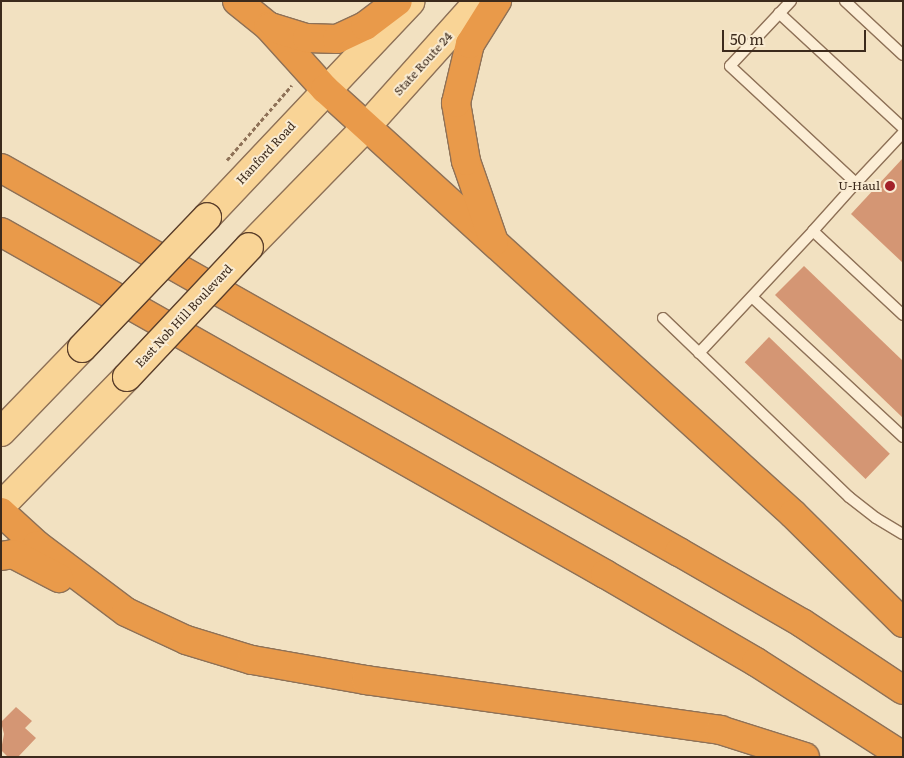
<!DOCTYPE html>
<html>
<head>
<meta charset="utf-8">
<style>
  body { margin:0 }
  #map { position:relative; width:904px; height:758px; overflow:hidden; background:#f2e1c1; font-family:Literata,serif }
  div>[style] { position:absolute }
  .building>* { inset:0; background:#d49674; transform-origin:0 0 }
  .path>* { height:3px; margin-top:-1.5px; transform-origin:0; background:repeating-linear-gradient(90deg,#8e7157 0 4px,transparent 0 6.5px) }
  .roads { filter:drop-shadow(1px 0 #8e7157) drop-shadow(-1px 0 #8e7157) drop-shadow(0 1px #8e7157) drop-shadow(0 -1px #8e7157) }
  .lane>* { height:10px; margin:-5px; padding:0 5px; transform-origin:5px; border-radius:5px; background:#fceed6 }
  .primary>* { height:28px; margin:-14px; padding:0 14px; transform-origin:14px; border-radius:14px; background:#f9d496 }
  .highway>* { height:28px; margin:-14px; padding:0 14px; transform-origin:14px; border-radius:14px; background:#e99a4a }
  .bridges { filter:drop-shadow(1px 0 #5b3f2b) drop-shadow(-1px 0 #5b3f2b) drop-shadow(0 1px #5b3f2b) drop-shadow(0 -1px #5b3f2b) }
  .primary-bridge>* { height:28px; margin:-14px; padding:0 14px; transform-origin:14px; border-radius:14px; background:#f9d496 }
  .dots>* { width:14px; height:14px; translate:-50% -50%; box-sizing:border-box; border:2px solid #f9ebd2; border-radius:50% }
  span { translate:-50% -50%; white-space:nowrap; text-align:center; line-height:1.15; -webkit-text-stroke:4px #f9ebd2; paint-order:stroke }
  .street-label { font-size:12px; color:#3c2a1c }
  .poi-label { font-size:12px; color:#3c2a1c }
  .right { translate:-100% -50%; text-align:right }
  .frame { position:absolute; inset:0; border:2px solid #3c2a1c; pointer-events:none }
  .scale { position:absolute; left:722px; top:30px; width:144px; height:22px; box-sizing:border-box; border:2px solid #3c2a1c; border-top:0; padding-left:6px; font-size:15px; line-height:18px; white-space:nowrap; color:#3c2a1c; -webkit-text-stroke:4px #f9ebd2; paint-order:stroke }
</style>
</head>
<body>
<div id="map">
  <div class="building">
    <div style="clip-path:polygon(903px 158px,903px 263px,851px 214px)"></div>
    <div style="clip-path:polygon(804px 266px,903px 361px,903px 418px,775px 295px)"></div>
    <div style="left:769px;top:337px;width:168px;height:35px;rotate:44deg"></div>
    <div style="clip-path:polygon(16px 707px,32px 721px,25px 728px,36px 738px,18px 757px,8px 757px,1px 750px,4px 734px,1px 722px)"></div>
  </div>
  <div class="path">
    <div style="left:227px;top:160px;width:99px;rotate:-49.1deg"></div>
  </div>
  <div class="roads">
    <div class="lane">
      <div style="left:791px;top:1px;width:89px;rotate:133.2deg"></div>
      <div style="left:730px;top:66px;width:172px;rotate:42.9deg"></div>
      <div style="left:856px;top:183px;width:69px;rotate:-46.8deg"></div>
      <div style="left:845px;top:1px;width:79px;rotate:43deg"></div>
      <div style="left:779px;top:13px;width:169px;rotate:42.8deg"></div>
      <div style="left:856px;top:183px;width:64px;rotate:131.9deg"></div>
      <div style="left:813px;top:231px;width:123px;rotate:43deg"></div>
      <div style="left:752px;top:297px;width:206px;rotate:42.8deg"></div>
      <div style="left:663px;top:318px;width:258px;rotate:43.9deg"></div>
      <div style="left:849px;top:497px;width:34px;rotate:38deg"></div>
      <div style="left:876px;top:518px;width:31px;rotate:31deg"></div>
      <div style="left:699px;top:353px;width:167px;rotate:-46.9deg"></div>
    </div>
    <div class="primary">
      <div style="left:207px;top:217px;width:296px;rotate:-46.6deg"></div>
      <div style="left:249px;top:247px;width:168px;rotate:-45.7deg"></div>
      <div style="left:366px;top:127px;width:169px;rotate:-48.1deg"></div>
      <div style="left:1px;top:432px;width:117px;rotate:-46deg"></div>
      <div style="left:1px;top:506px;width:180px;rotate:-45.7deg"></div>
    </div>
    <div class="highway">
      <div style="left:237px;top:1px;width:40px;rotate:39deg"></div>
      <div style="left:268px;top:26px;width:85px;rotate:47.9deg"></div>
      <div style="left:325px;top:89px;width:632px;rotate:42.24deg"></div>
      <div style="left:793px;top:514px;width:155px;rotate:44.7deg"></div>
      <div style="left:270px;top:27px;width:39px;rotate:17deg"></div>
      <div style="left:307px;top:38px;width:30px;rotate:2deg"></div>
      <div style="left:337px;top:39px;width:31px;rotate:-25deg"></div>
      <div style="left:365px;top:26px;width:41px;rotate:-37.1deg"></div>
      <div style="left:1px;top:168px;width:779px;rotate:29.53deg"></div>
      <div style="left:679px;top:552px;width:142px;rotate:30deg"></div>
      <div style="left:802px;top:623px;width:121px;rotate:33.6deg"></div>
      <div style="left:1px;top:232px;width:694px;rotate:29.52deg"></div>
      <div style="left:605px;top:574px;width:175px;rotate:30.2deg"></div>
      <div style="left:756px;top:662px;width:174px;rotate:32.6deg"></div>
      <div style="left:494px;top:242px;width:86px;rotate:-109.1deg"></div>
      <div style="left:466px;top:161px;width:59px;rotate:-99.8deg"></div>
      <div style="left:456px;top:103px;width:61px;rotate:-76.7deg"></div>
      <div style="left:470px;top:44px;width:51px;rotate:-57.9deg"></div>
      <div style="left:1px;top:512px;width:49px;rotate:42.5deg"></div>
      <div style="left:37px;top:545px;width:111px;rotate:37deg"></div>
      <div style="left:126px;top:612px;width:66px;rotate:25deg"></div>
      <div style="left:186px;top:640px;width:69px;rotate:16.9deg"></div>
      <div style="left:252px;top:660px;width:116px;rotate:10deg"></div>
      <div style="left:366px;top:680px;width:358px;rotate:8deg"></div>
      <div style="left:720px;top:730px;width:89px;rotate:17.6deg"></div>
      <div style="left:1px;top:556px;width:12px;rotate:-9deg"></div>
      <div style="left:13px;top:554px;width:52px;rotate:27.6deg"></div>
    </div>
  </div>
  <div class="bridges">
    <div class="primary-bridge">
      <div style="left:82px;top:348px;width:181px;rotate:-46.3deg"></div>
      <div style="left:127px;top:377px;width:178px;rotate:-46.8deg"></div>
    </div>
  </div>
  <div class="dots">
    <div style="left:890px;top:186px;background:#a32129"></div>
  </div>
  <div class="street-label">
    <span style="left:423px;top:64px;rotate:-48deg">State Route 24</span>
    <span style="left:266px;top:153px;rotate:-47deg">Hanford Road</span>
    <span style="left:184px;top:316px;rotate:-47deg">East Nob Hill Boulevard</span>
  </div>
  <div class="poi-label">
    <span class="right" style="left:880px;top:186px">U-Haul</span>
  </div>
  <div class="frame"></div>
  <div class="scale">50 m</div>
</div>
</body>
</html>
